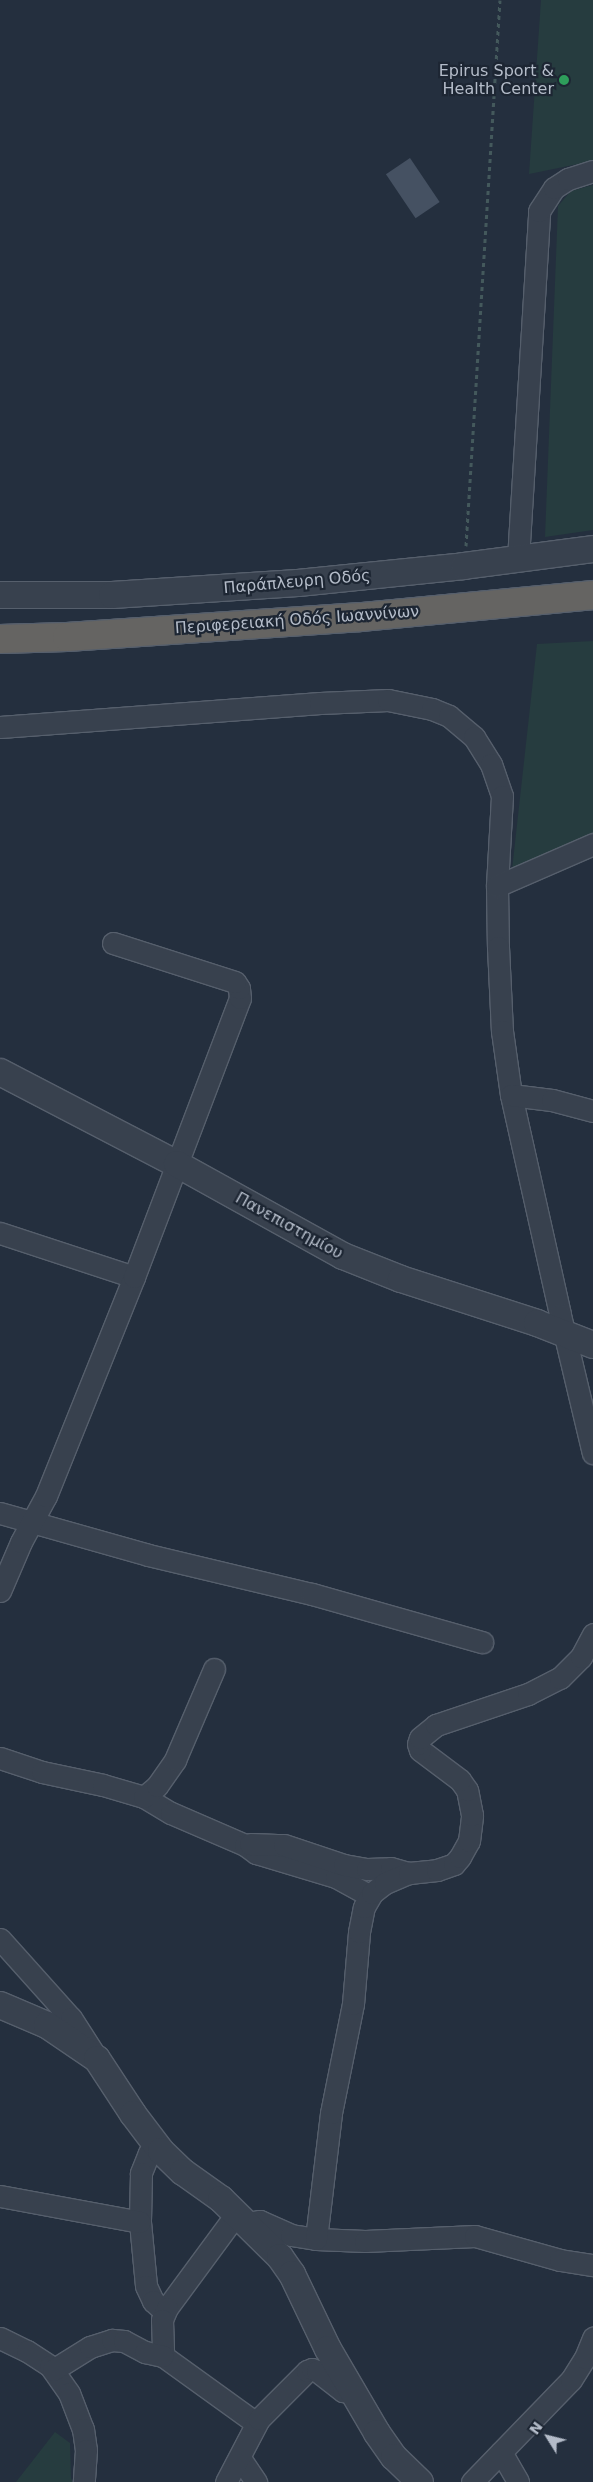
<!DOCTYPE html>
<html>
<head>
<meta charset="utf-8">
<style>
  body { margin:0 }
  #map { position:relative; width:593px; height:2482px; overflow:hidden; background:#242f3e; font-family:"DejaVu Sans",sans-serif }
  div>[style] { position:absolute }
  .green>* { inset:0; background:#263c3f }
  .building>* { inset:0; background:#455162; transform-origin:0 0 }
  .path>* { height:3px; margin-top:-1.5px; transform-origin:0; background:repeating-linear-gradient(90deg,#44595c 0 4px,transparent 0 8px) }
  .roads { filter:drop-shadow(1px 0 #565f6c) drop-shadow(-1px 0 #565f6c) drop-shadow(0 1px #565f6c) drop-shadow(0 -1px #565f6c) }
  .minor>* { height:21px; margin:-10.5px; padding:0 10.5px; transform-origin:10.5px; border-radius:10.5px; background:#38414e }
  .tertiary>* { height:26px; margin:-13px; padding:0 13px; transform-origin:13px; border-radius:13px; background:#38414e }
  .trunk>* { height:28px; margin:-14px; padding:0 14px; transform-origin:14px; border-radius:14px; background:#656462 }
  .dots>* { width:14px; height:14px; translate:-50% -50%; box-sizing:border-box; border:2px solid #1d2633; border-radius:50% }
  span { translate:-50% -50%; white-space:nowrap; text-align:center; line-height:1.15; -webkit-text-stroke:4.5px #1d2633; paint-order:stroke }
  .poi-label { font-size:16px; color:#b4bcc9 }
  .right { translate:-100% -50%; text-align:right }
  .street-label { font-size:16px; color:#b4bcc9 }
  .north { position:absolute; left:523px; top:2412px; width:50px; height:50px; -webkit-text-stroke:4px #1d2633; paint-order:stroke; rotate:306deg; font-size:14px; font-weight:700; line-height:20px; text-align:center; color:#b4bcc9 }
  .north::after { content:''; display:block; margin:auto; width:18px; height:22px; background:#b4bcc9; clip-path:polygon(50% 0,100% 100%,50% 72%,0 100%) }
</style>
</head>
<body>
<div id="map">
  <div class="green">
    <div style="clip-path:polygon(541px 0,593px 0,593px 161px,529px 174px)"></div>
    <div style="clip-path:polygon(593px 185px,593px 530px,545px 537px,558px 206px,571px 191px)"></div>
    <div style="clip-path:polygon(593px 641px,593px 836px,512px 870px,537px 644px)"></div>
    <div style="clip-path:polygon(55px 2432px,70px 2443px,71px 2478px,73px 2482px,16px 2482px)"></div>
  </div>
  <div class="building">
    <div style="left:410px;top:158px;width:53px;height:29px;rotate:56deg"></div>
  </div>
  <div class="path">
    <div style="left:466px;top:546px;width:547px;rotate:-86.44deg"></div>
  </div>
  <div class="roads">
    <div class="minor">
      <div style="left:518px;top:559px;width:349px;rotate:-86.5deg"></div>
      <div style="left:539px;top:211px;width:27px;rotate:-57deg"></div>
      <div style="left:554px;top:188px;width:17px;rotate:-33deg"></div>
      <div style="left:568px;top:179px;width:26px;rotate:-18deg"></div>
      <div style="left:0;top:727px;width:321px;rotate:-4.3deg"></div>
      <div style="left:320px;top:703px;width:68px;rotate:-2.5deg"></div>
      <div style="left:388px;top:700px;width:45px;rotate:11.6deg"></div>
      <div style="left:432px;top:709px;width:18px;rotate:22deg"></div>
      <div style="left:449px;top:716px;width:33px;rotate:40deg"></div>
      <div style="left:474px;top:737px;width:32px;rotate:58deg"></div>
      <div style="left:491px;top:764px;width:34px;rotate:71deg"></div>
      <div style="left:502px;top:796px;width:90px;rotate:93.2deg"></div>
      <div style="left:497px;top:886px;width:61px;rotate:89.1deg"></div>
      <div style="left:498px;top:947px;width:84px;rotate:87.3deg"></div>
      <div style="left:502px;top:1031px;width:65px;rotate:82deg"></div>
      <div style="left:511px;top:1095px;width:225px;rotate:77.4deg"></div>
      <div style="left:560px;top:1315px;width:142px;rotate:76.6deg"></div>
      <div style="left:497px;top:886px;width:105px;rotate:-23.6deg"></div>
      <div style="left:511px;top:1095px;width:41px;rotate:7deg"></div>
      <div style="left:552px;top:1100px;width:42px;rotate:15deg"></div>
      <div style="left:0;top:1233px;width:141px;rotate:18.2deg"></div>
      <div style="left:0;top:1513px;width:154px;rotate:15.8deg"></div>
      <div style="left:148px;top:1555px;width:169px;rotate:13.4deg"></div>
      <div style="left:312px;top:1594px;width:177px;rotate:15.8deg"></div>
      <div style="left:0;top:1591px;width:53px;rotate:-66.8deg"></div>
      <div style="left:21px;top:1542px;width:52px;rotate:-61.5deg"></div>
      <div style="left:46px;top:1496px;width:236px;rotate:-68.1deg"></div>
      <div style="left:134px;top:1277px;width:298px;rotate:-69.2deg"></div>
      <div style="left:240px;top:998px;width:10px;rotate:-96deg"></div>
      <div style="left:239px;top:988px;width:7px;rotate:-124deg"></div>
      <div style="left:235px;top:982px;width:128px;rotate:-162.3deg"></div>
      <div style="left:0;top:1758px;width:44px;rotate:18.4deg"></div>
      <div style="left:42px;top:1772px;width:62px;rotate:12deg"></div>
      <div style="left:103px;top:1785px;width:43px;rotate:16.3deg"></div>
      <div style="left:144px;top:1797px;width:31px;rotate:31deg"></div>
      <div style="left:171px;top:1813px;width:81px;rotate:23.4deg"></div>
      <div style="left:245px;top:1845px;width:14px;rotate:36deg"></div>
      <div style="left:256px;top:1853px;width:84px;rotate:16.7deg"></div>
      <div style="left:336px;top:1877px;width:39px;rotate:29deg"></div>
      <div style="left:144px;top:1797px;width:17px;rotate:-40deg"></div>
      <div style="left:157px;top:1786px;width:32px;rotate:-55deg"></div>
      <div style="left:175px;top:1760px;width:99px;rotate:-66.8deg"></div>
      <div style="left:250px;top:1844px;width:34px;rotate:2deg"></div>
      <div style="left:284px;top:1845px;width:63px;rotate:18.4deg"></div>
      <div style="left:344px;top:1865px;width:23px;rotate:10deg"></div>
      <div style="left:367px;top:1869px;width:24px;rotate:-2deg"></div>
      <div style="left:391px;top:1868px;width:19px;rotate:16deg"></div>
      <div style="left:0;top:1939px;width:106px;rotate:48.1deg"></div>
      <div style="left:71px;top:2018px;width:46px;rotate:57.3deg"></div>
      <div style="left:155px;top:2144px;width:11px;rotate:124deg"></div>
      <div style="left:149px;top:2153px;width:22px;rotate:112deg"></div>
      <div style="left:141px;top:2173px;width:49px;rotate:91.2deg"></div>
      <div style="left:140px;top:2222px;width:64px;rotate:84.6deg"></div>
      <div style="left:146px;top:2286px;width:17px;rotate:65deg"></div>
      <div style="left:153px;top:2301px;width:16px;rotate:43deg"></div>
      <div style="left:0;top:2196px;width:142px;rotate:10.5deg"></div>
      <div style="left:237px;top:2213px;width:118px;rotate:126.4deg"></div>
      <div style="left:167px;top:2308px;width:13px;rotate:113deg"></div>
      <div style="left:162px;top:2320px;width:36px;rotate:88deg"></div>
      <div style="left:163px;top:2356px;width:115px;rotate:35.8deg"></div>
      <div style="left:247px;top:2223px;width:13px;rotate:-9deg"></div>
      <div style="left:260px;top:2221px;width:34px;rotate:24deg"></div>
      <div style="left:291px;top:2235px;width:25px;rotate:9deg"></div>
      <div style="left:316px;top:2239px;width:49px;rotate:2.3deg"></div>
      <div style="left:365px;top:2241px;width:110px;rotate:-2.6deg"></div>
      <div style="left:475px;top:2236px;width:88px;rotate:15.8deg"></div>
      <div style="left:560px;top:2260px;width:33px;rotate:9deg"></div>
      <div style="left:316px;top:2239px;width:127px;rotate:-83.2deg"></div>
      <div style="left:331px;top:2113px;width:111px;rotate:-78.6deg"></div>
      <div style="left:353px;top:2004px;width:72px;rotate:-85.2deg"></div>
      <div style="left:359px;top:1932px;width:25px;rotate:-79deg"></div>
      <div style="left:364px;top:1907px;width:16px;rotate:-60deg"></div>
      <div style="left:372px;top:1893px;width:16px;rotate:-38deg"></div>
      <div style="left:385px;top:1883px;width:26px;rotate:-23deg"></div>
      <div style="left:409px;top:1873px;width:28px;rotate:-6deg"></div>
      <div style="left:437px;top:1870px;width:18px;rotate:-19deg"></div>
      <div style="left:454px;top:1864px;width:9px;rotate:-49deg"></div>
      <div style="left:460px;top:1857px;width:18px;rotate:-61deg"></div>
      <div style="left:469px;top:1841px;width:26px;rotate:-83deg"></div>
      <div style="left:472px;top:1815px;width:25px;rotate:-101deg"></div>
      <div style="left:467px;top:1790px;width:12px;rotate:-125deg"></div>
      <div style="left:460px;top:1780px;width:50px;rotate:-143.1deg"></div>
      <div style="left:420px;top:1750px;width:6px;rotate:-108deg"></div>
      <div style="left:418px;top:1744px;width:6px;rotate:-72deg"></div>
      <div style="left:420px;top:1738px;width:21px;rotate:-39deg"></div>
      <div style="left:436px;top:1725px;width:97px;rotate:-18.6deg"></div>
      <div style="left:528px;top:1694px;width:36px;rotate:-27deg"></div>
      <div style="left:560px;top:1678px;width:30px;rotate:-45deg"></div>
      <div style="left:581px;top:1657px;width:26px;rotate:-62deg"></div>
      <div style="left:0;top:2338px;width:30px;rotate:26deg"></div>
      <div style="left:27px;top:2351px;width:27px;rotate:33deg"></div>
      <div style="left:50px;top:2366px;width:33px;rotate:55deg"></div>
      <div style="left:69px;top:2393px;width:39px;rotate:69deg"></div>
      <div style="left:83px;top:2429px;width:21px;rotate:82deg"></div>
      <div style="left:86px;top:2450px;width:32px;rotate:94deg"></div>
      <div style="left:53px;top:2370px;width:44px;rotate:-31.9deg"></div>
      <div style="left:90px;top:2347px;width:23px;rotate:-18deg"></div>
      <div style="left:112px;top:2340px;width:12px;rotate:5deg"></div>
      <div style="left:124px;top:2341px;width:24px;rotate:28deg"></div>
      <div style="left:145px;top:2352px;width:18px;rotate:13deg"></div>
      <div style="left:501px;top:2452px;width:34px;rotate:60deg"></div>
      <div style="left:240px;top:2458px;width:29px;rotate:56deg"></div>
      <div style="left:226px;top:2482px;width:71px;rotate:-62.4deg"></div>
      <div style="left:259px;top:2419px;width:68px;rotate:-45deg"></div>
      <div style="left:307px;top:2371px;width:5px;rotate:-22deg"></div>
      <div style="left:312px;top:2369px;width:5px;rotate:22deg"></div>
      <div style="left:317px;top:2371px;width:33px;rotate:38deg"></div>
      <div style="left:343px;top:2391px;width:10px;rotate:-6deg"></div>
      <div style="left:472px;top:2482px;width:142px;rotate:-45.9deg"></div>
      <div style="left:571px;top:2380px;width:26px;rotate:-58deg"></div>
      <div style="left:585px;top:2358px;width:22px;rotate:-68deg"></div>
    </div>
    <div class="tertiary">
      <div style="left:0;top:595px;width:112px"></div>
      <div style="left:112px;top:595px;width:186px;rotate:-3.7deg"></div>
      <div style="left:298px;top:583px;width:167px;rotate:-5.8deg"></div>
      <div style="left:464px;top:566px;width:130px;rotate:-7.5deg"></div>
      <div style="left:0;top:1072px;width:199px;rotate:27.5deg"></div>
      <div style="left:177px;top:1164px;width:190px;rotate:29deg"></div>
      <div style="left:343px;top:1256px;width:62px;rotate:21.6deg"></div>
      <div style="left:401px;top:1279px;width:143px;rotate:17.9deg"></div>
      <div style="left:537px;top:1323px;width:60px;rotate:21.4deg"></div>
      <div style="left:0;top:2005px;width:51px;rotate:23.1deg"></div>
      <div style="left:47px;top:2025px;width:60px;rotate:34.2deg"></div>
      <div style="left:97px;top:2059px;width:66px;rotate:56.8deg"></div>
      <div style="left:133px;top:2114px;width:46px;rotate:52.9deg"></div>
      <div style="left:161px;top:2151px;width:30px;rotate:44deg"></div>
      <div style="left:183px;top:2172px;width:47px;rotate:35.4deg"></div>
      <div style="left:221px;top:2199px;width:83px;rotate:44.5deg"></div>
      <div style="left:280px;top:2257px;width:21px;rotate:55deg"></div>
      <div style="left:292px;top:2274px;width:83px;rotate:64.4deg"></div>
      <div style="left:328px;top:2349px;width:97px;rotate:59.7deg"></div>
      <div style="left:377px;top:2433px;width:29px;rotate:55deg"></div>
      <div style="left:394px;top:2457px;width:36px;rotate:44deg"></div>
    </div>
    <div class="trunk">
      <div style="left:0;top:639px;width:67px;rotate:-1.7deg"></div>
      <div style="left:67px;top:637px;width:295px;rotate:-3.9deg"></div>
      <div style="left:361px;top:617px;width:233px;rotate:-5.4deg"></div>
    </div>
  </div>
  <div class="dots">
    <div style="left:564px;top:80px;background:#2e9e5b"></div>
  </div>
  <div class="poi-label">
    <span class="right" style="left:554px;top:80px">Epirus Sport &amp;<br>Health Center</span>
  </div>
  <div class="street-label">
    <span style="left:297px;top:582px;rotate:-5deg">Παράπλευρη Οδός</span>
    <span style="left:297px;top:620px;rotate:-4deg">Περιφερειακή Οδός Ιωαννίνων</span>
    <span style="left:289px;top:1226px;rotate:29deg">Πανεπιστημίου</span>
  </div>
  <div class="north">N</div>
</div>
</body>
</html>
